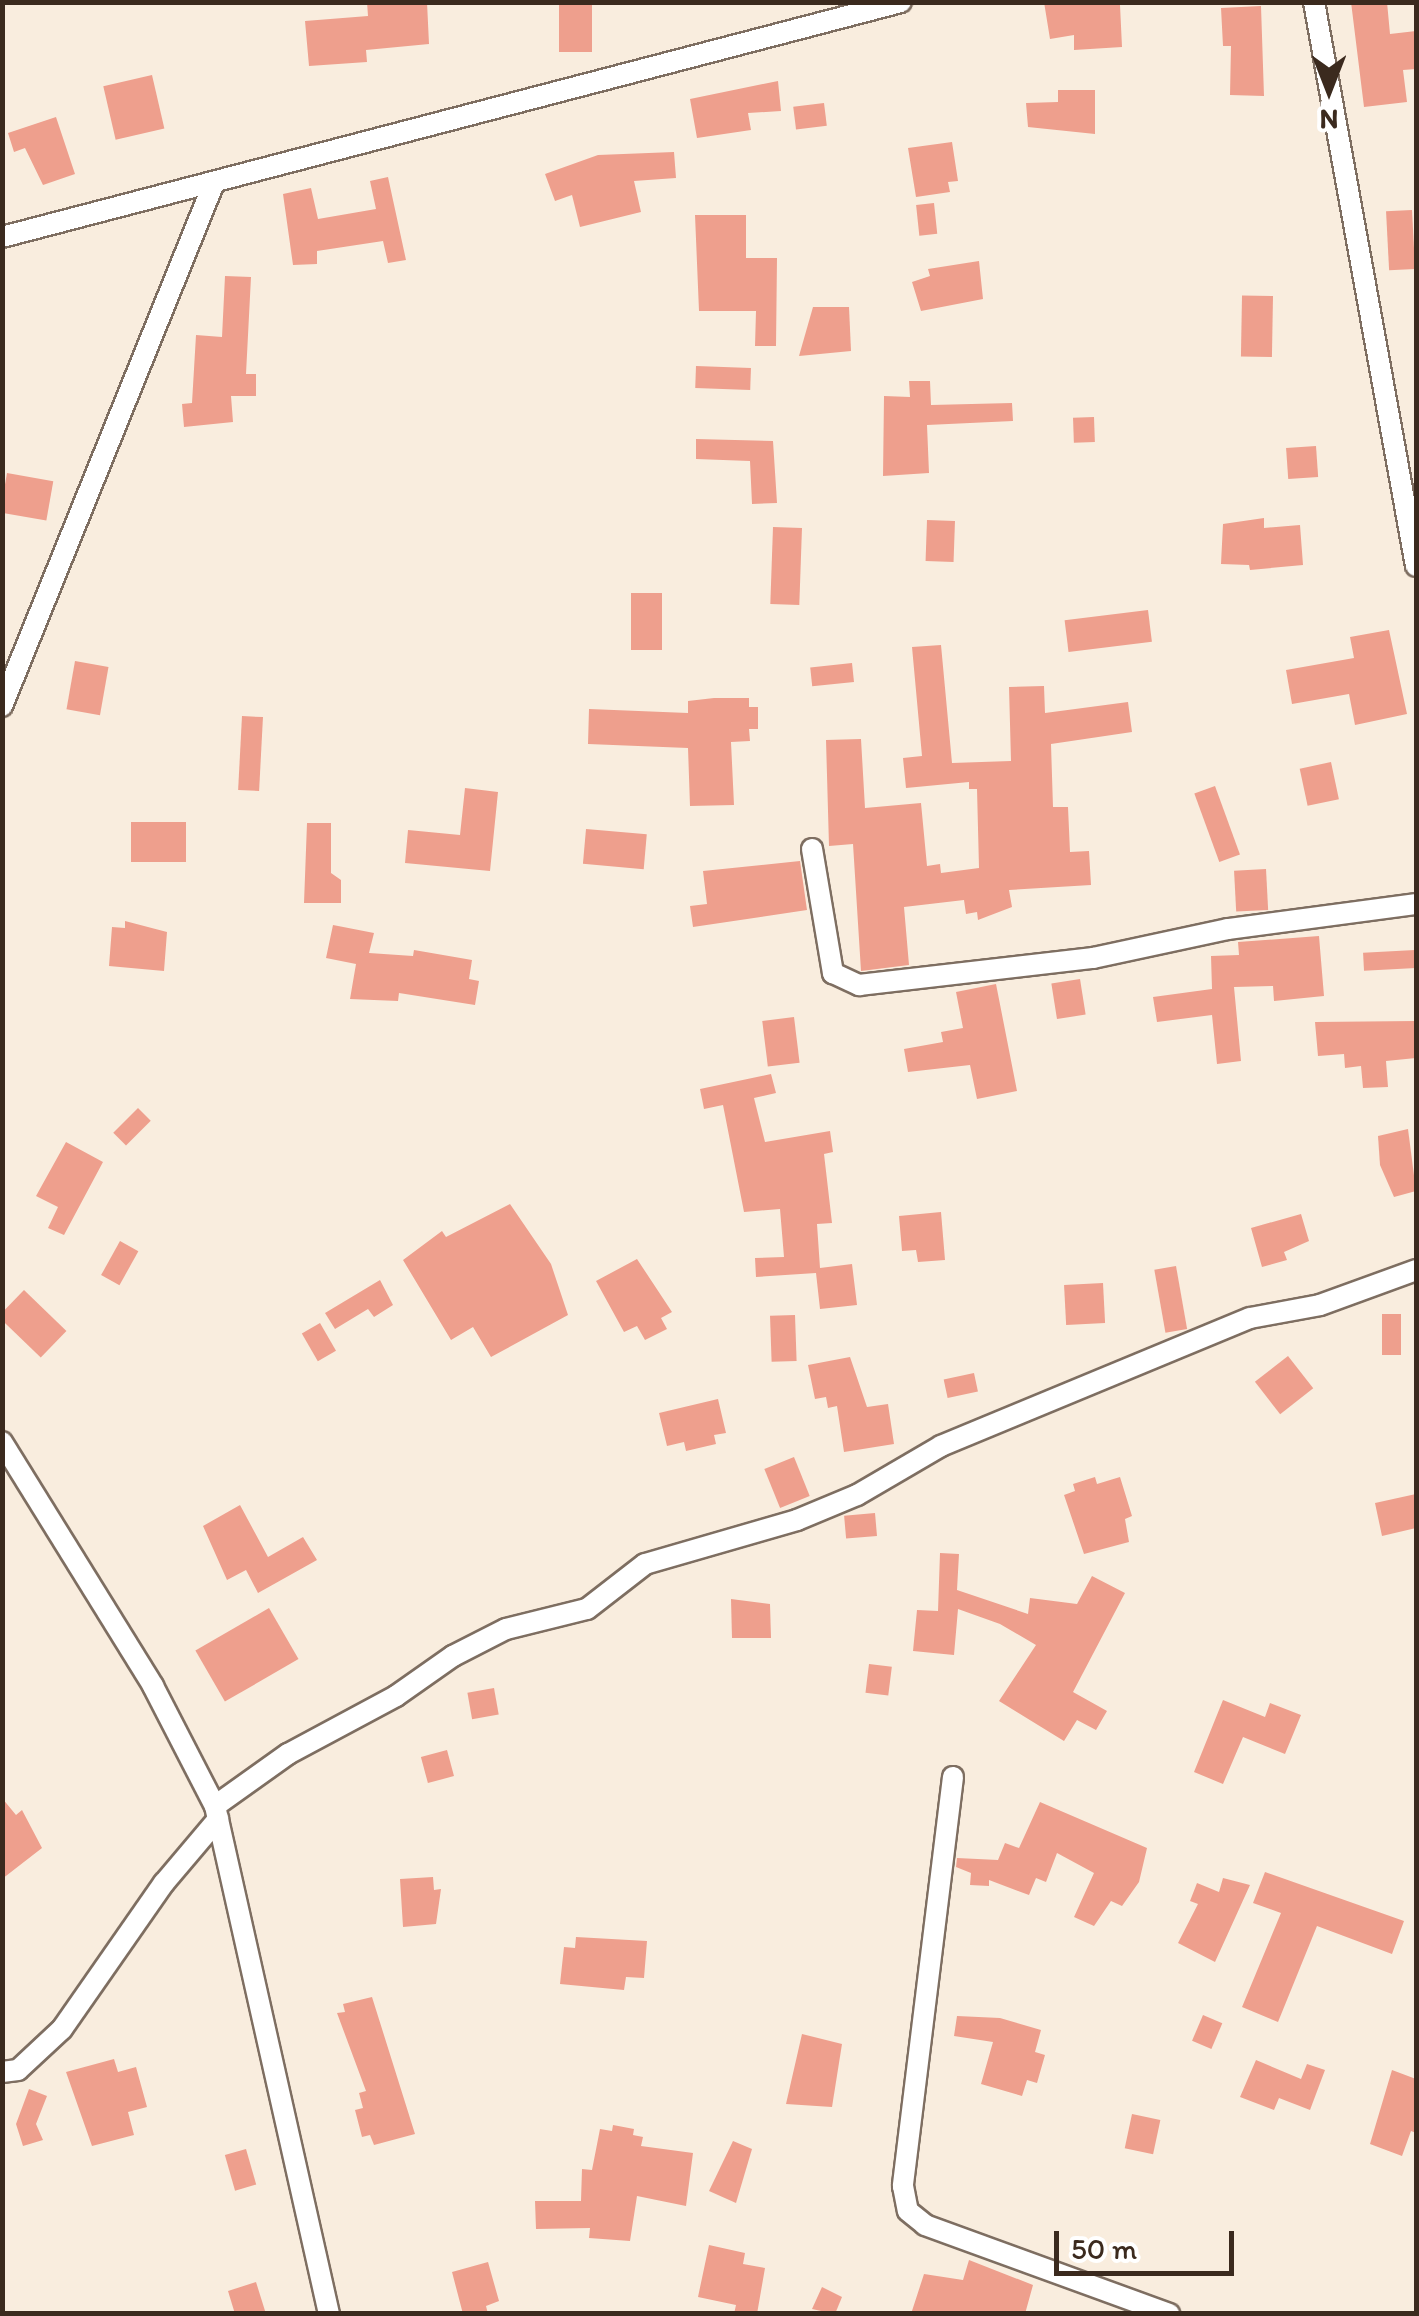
<!DOCTYPE html>
<html>
<head>
<meta charset="utf-8">
<style>
  body { margin:0 }
  #map { position:relative; width:1419px; height:2316px; overflow:hidden; background:#f9edde; font-family:Itim,sans-serif }
  div>[style] { position:absolute }
  .building>* { inset:0; background:#ee9f8d; transform-origin:0 0 }
  .roads { filter:drop-shadow(2px 0 #7e6e61) drop-shadow(-2px 0 #7e6e61) drop-shadow(0 2px #7e6e61) drop-shadow(0 -2px #7e6e61) }
  .street>* { height:20px; margin:-10px; padding:0 10px; transform-origin:10px; border-radius:10px; background:#fff }
  span { translate:-50% -50%; white-space:nowrap; text-align:center; line-height:1.15; -webkit-text-stroke:10px #fff; paint-order:stroke }
  .frame { position:absolute; inset:0; border:5px solid #3b2a1e; pointer-events:none }
  .north { position:absolute; left:1279px; top:40px; width:100px; height:100px; -webkit-text-stroke:8px #fff; paint-order:stroke; rotate:180deg; font-size:28px; font-weight:700; line-height:40px; text-align:center; color:#3b2a1e }
  .north::after { content:''; display:block; margin:auto; width:35px; height:45px; background:#3b2a1e; clip-path:polygon(50% 0,100% 100%,50% 72%,0 100%) }
  .scale { position:absolute; left:1054px; top:2231px; width:180px; height:45px; box-sizing:border-box; border:5px solid #3b2a1e; border-top:0; padding-left:12px; font-size:30px; line-height:35px; white-space:nowrap; color:#3b2a1e; -webkit-text-stroke:8px #fff; paint-order:stroke }
</style>
</head>
<body>
<div id="map">
  <div class="building">
    <div style="clip-path:polygon(367px 2px,427px 2px,429px 44px,366px 50px,367px 62px,309px 66px,305px 21px,368px 16px)"></div>
    <div style="left:559px;top:2px;width:33px;height:50px"></div>
    <div style="clip-path:polygon(1044px 2px,1120px 5px,1122px 47px,1074px 50px,1074px 35px,1050px 39px)"></div>
    <div style="clip-path:polygon(1351px 2px,1387px 2px,1390px 34px,1416px 31px,1416px 69px,1403px 70px,1407px 102px,1364px 107px)"></div>
    <div style="clip-path:polygon(1261px 6px,1264px 96px,1230px 95px,1231px 46px,1223px 46px,1221px 8px)"></div>
    <div style="left:152px;top:75px;width:55px;height:50px;rotate:77deg"></div>
    <div style="clip-path:polygon(778px 81px,781px 111px,748px 113px,751px 130px,697px 138px,690px 99px)"></div>
    <div style="clip-path:polygon(1058px 90px,1095px 90px,1095px 134px,1028px 127px,1026px 103px,1058px 102px)"></div>
    <div style="left:824px;top:103px;width:23px;height:31px;rotate:83deg"></div>
    <div style="clip-path:polygon(56px 117px,75px 174px,43px 185px,25px 148px,14px 152px,8px 133px)"></div>
    <div style="clip-path:polygon(952px 142px,958px 181px,948px 182px,950px 192px,916px 197px,908px 148px)"></div>
    <div style="clip-path:polygon(674px 152px,676px 178px,634px 181px,641px 212px,580px 227px,572px 195px,555px 201px,545px 174px,598px 155px)"></div>
    <div style="clip-path:polygon(388px 177px,406px 260px,388px 263px,383px 241px,317px 251px,317px 264px,293px 265px,283px 194px,311px 188px,318px 219px,376px 209px,370px 181px)"></div>
    <div style="left:934px;top:203px;width:31px;height:18px;rotate:84deg"></div>
    <div style="left:1412px;top:210px;width:59px;height:26px;rotate:87deg"></div>
    <div style="clip-path:polygon(695px 215px,746px 215px,746px 258px,777px 258px,776px 346px,755px 346px,756px 311px,699px 311px)"></div>
    <div style="clip-path:polygon(979px 261px,983px 299px,921px 311px,912px 282px,930px 276px,928px 269px)"></div>
    <div style="clip-path:polygon(225px 276px,251px 277px,246px 374px,256px 374px,256px 396px,231px 396px,233px 422px,184px 427px,182px 404px,192px 403px,196px 335px,222px 337px)"></div>
    <div style="left:1273px;top:296px;width:61px;height:31px;rotate:91deg"></div>
    <div style="clip-path:polygon(813px 307px,849px 307px,851px 351px,799px 356px)"></div>
    <div style="left:696px;top:366px;width:55px;height:22px;rotate:2deg"></div>
    <div style="clip-path:polygon(909px 381px,930px 381px,931px 405px,1012px 403px,1013px 421px,927px 425px,929px 473px,883px 476px,884px 396px,910px 397px)"></div>
    <div style="left:1094px;top:417px;width:25px;height:21px;rotate:88deg"></div>
    <div style="clip-path:polygon(696px 439px,773px 441px,777px 503px,752px 504px,750px 461px,696px 459px)"></div>
    <div style="left:1316px;top:446px;width:31px;height:30px;rotate:86deg"></div>
    <div style="left:7px;top:473px;width:47px;height:40px;rotate:10deg"></div>
    <div style="clip-path:polygon(1264px 518px,1264px 528px,1300px 525px,1303px 565px,1250px 570px,1249px 565px,1221px 564px,1223px 524px)"></div>
    <div style="left:927px;top:520px;width:28px;height:41px;rotate:2deg"></div>
    <div style="left:773px;top:527px;width:29px;height:77px;rotate:2deg"></div>
    <div style="left:631px;top:593px;width:31px;height:57px"></div>
    <div style="left:1148px;top:610px;width:32px;height:84px;rotate:83deg"></div>
    <div style="clip-path:polygon(1389px 630px,1407px 714px,1355px 725px,1349px 694px,1292px 704px,1286px 670px,1354px 658px,1350px 637px)"></div>
    <div style="clip-path:polygon(941px 645px,952px 763px,1011px 761px,1009px 687px,1044px 686px,1045px 713px,1128px 702px,1132px 732px,1051px 744px,1053px 807px,1068px 807px,1070px 852px,1089px 851px,1091px 885px,1009px 890px,1012px 907px,978px 920px,977px 912px,966px 914px,964px 900px,904px 907px,909px 965px,861px 971px,853px 844px,829px 846px,826px 740px,861px 739px,865px 808px,921px 803px,927px 866px,940px 864px,941px 873px,979px 868px,977px 789px,969px 789px,969px 782px,906px 788px,903px 758px,922px 756px,912px 647px)"></div>
    <div style="left:75px;top:661px;width:34px;height:49px;rotate:10deg"></div>
    <div style="left:852px;top:663px;width:19px;height:42px;rotate:84deg"></div>
    <div style="clip-path:polygon(714px 698px,749px 698px,749px 707px,758px 707px,758px 729px,749px 729px,750px 741px,731px 742px,734px 805px,690px 806px,688px 748px,588px 744px,589px 709px,688px 713px,688px 701px)"></div>
    <div style="left:242px;top:716px;width:21px;height:74px;rotate:3deg"></div>
    <div style="left:1331px;top:762px;width:38px;height:32px;rotate:78deg"></div>
    <div style="left:1215px;top:786px;width:73px;height:22px;rotate:70deg"></div>
    <div style="clip-path:polygon(465px 788px,498px 792px,490px 871px,405px 863px,408px 830px,460px 835px)"></div>
    <div style="left:131px;top:822px;width:55px;height:40px"></div>
    <div style="clip-path:polygon(307px 823px,331px 823px,331px 873px,341px 880px,341px 903px,304px 903px)"></div>
    <div style="left:586px;top:829px;width:61px;height:35px;rotate:5deg"></div>
    <div style="clip-path:polygon(800px 861px,807px 910px,693px 927px,690px 906px,707px 904px,703px 871px)"></div>
    <div style="left:1266px;top:869px;width:41px;height:32px;rotate:87deg"></div>
    <div style="clip-path:polygon(125px 921px,167px 932px,164px 971px,109px 966px,112px 927px,125px 928px)"></div>
    <div style="clip-path:polygon(333px 925px,374px 933px,369px 953px,413px 956px,414px 950px,472px 960px,469px 979px,479px 981px,475px 1005px,399px 993px,398px 1001px,350px 999px,356px 964px,326px 958px)"></div>
    <div style="clip-path:polygon(1319px 936px,1324px 996px,1274px 1001px,1273px 986px,1234px 987px,1241px 1061px,1217px 1064px,1212px 1015px,1157px 1022px,1153px 997px,1212px 989px,1211px 956px,1239px 955px,1238px 942px)"></div>
    <div style="left:1415px;top:950px;width:18px;height:52px;rotate:87deg"></div>
    <div style="left:1080px;top:979px;width:36px;height:29px;rotate:81deg"></div>
    <div style="clip-path:polygon(996px 984px,1017px 1091px,977px 1099px,970px 1065px,908px 1072px,904px 1049px,943px 1042px,941px 1032px,963px 1028px,956px 992px)"></div>
    <div style="left:794px;top:1017px;width:46px;height:32px;rotate:83deg"></div>
    <div style="clip-path:polygon(1416px 1021px,1416px 1058px,1386px 1061px,1388px 1087px,1363px 1088px,1361px 1066px,1345px 1068px,1344px 1054px,1318px 1056px,1315px 1022px)"></div>
    <div style="clip-path:polygon(771px 1074px,776px 1093px,754px 1098px,765px 1142px,830px 1131px,833px 1152px,824px 1154px,832px 1223px,817px 1224px,820px 1268px,852px 1264px,857px 1305px,820px 1309px,816px 1273px,756px 1277px,755px 1258px,784px 1257px,780px 1209px,744px 1212px,723px 1105px,704px 1109px,700px 1089px)"></div>
    <div style="left:138px;top:1108px;width:18px;height:35px;rotate:45deg"></div>
    <div style="clip-path:polygon(1408px 1129px,1416px 1191px,1394px 1197px,1380px 1165px,1378px 1136px)"></div>
    <div style="clip-path:polygon(66px 1142px,103px 1162px,64px 1235px,48px 1228px,58px 1207px,36px 1196px)"></div>
    <div style="clip-path:polygon(510px 1204px,551px 1264px,568px 1315px,491px 1357px,473px 1327px,451px 1340px,403px 1260px,442px 1231px,446px 1237px)"></div>
    <div style="clip-path:polygon(941px 1212px,945px 1260px,918px 1262px,916px 1250px,902px 1251px,899px 1216px)"></div>
    <div style="clip-path:polygon(1301px 1214px,1309px 1241px,1284px 1252px,1287px 1260px,1262px 1267px,1251px 1228px)"></div>
    <div style="left:120px;top:1241px;width:21px;height:39px;rotate:29deg"></div>
    <div style="clip-path:polygon(637px 1259px,672px 1312px,661px 1318px,667px 1329px,645px 1340px,637px 1326px,624px 1332px,596px 1281px)"></div>
    <div style="left:1176px;top:1266px;width:64px;height:22px;rotate:80deg"></div>
    <div style="clip-path:polygon(380px 1280px,393px 1305px,374px 1317px,368px 1309px,335px 1329px,325px 1313px)"></div>
    <div style="left:1103px;top:1283px;width:40px;height:39px;rotate:87deg"></div>
    <div style="left:24px;top:1290px;width:59px;height:37px;rotate:44deg"></div>
    <div style="left:1382px;top:1314px;width:19px;height:41px"></div>
    <div style="left:795px;top:1315px;width:46px;height:25px;rotate:88deg"></div>
    <div style="left:320px;top:1323px;width:32px;height:21px;rotate:60deg"></div>
    <div style="left:1288px;top:1356px;width:41px;height:42px;rotate:52deg"></div>
    <div style="clip-path:polygon(850px 1357px,867px 1407px,888px 1404px,894px 1444px,844px 1452px,837px 1406px,828px 1408px,826px 1397px,815px 1399px,808px 1365px)"></div>
    <div style="left:974px;top:1373px;width:19px;height:31px;rotate:78deg"></div>
    <div style="clip-path:polygon(718px 1399px,726px 1433px,714px 1435px,716px 1444px,686px 1451px,684px 1442px,667px 1446px,659px 1413px)"></div>
    <div style="left:794px;top:1457px;width:42px;height:32px;rotate:68deg"></div>
    <div style="clip-path:polygon(1095px 1477px,1097px 1484px,1120px 1477px,1132px 1516px,1125px 1519px,1129px 1542px,1084px 1554px,1064px 1495px,1075px 1491px,1073px 1484px)"></div>
    <div style="clip-path:polygon(1416px 1494px,1416px 1528px,1382px 1536px,1375px 1503px)"></div>
    <div style="clip-path:polygon(240px 1505px,268px 1557px,303px 1537px,317px 1560px,258px 1593px,246px 1570px,227px 1580px,203px 1526px)"></div>
    <div style="left:875px;top:1513px;width:23px;height:31px;rotate:85deg"></div>
    <div style="clip-path:polygon(940px 1553px,959px 1554px,957px 1590px,1028px 1614px,1030px 1598px,1077px 1604px,1092px 1576px,1125px 1593px,1073px 1692px,1107px 1711px,1096px 1730px,1077px 1720px,1064px 1741px,999px 1701px,1036px 1645px,1000px 1624px,958px 1609px,954px 1655px,913px 1651px,917px 1610px,938px 1611px)"></div>
    <div style="clip-path:polygon(731px 1599px,770px 1604px,771px 1638px,732px 1638px)"></div>
    <div style="left:269px;top:1608px;width:59px;height:85px;rotate:60deg"></div>
    <div style="left:869px;top:1664px;width:23px;height:29px;rotate:7deg"></div>
    <div style="left:494px;top:1688px;width:27px;height:27px;rotate:80deg"></div>
    <div style="clip-path:polygon(1223px 1700px,1265px 1717px,1270px 1703px,1301px 1715px,1285px 1754px,1243px 1737px,1223px 1784px,1194px 1772px)"></div>
    <div style="left:447px;top:1750px;width:27px;height:27px;rotate:75deg"></div>
    <div style="clip-path:polygon(2px 1798px,16px 1815px,22px 1810px,42px 1848px,2px 1879px)"></div>
    <div style="clip-path:polygon(1040px 1802px,1147px 1848px,1139px 1882px,1122px 1906px,1111px 1901px,1094px 1926px,1074px 1917px,1094px 1873px,1057px 1853px,1046px 1882px,1036px 1878px,1029px 1895px,989px 1880px,989px 1886px,970px 1885px,971px 1873px,956px 1867px,957px 1858px,998px 1860px,1005px 1843px,1019px 1848px)"></div>
    <div style="clip-path:polygon(1265px 1872px,1404px 1921px,1392px 1954px,1317px 1926px,1278px 2022px,1242px 2007px,1281px 1913px,1253px 1903px)"></div>
    <div style="clip-path:polygon(433px 1877px,434px 1890px,441px 1889px,436px 1924px,403px 1927px,400px 1879px)"></div>
    <div style="clip-path:polygon(1223px 1878px,1250px 1885px,1215px 1962px,1178px 1943px,1198px 1904px,1190px 1901px,1197px 1883px,1219px 1892px)"></div>
    <div style="clip-path:polygon(576px 1937px,647px 1941px,644px 1978px,626px 1977px,624px 1990px,560px 1984px,564px 1947px,575px 1948px)"></div>
    <div style="clip-path:polygon(372px 1997px,415px 2134px,374px 2145px,370px 2135px,362px 2137px,355px 2110px,363px 2108px,359px 2093px,366px 2091px,337px 2013px,345px 2012px,343px 2004px)"></div>
    <div style="left:1203px;top:2015px;width:21px;height:28px;rotate:23deg"></div>
    <div style="clip-path:polygon(957px 2016px,1000px 2018px,1041px 2030px,1035px 2052px,1045px 2055px,1037px 2083px,1027px 2080px,1022px 2096px,981px 2084px,993px 2042px,954px 2036px)"></div>
    <div style="clip-path:polygon(802px 2034px,842px 2044px,832px 2107px,786px 2104px)"></div>
    <div style="clip-path:polygon(114px 2059px,118px 2072px,136px 2067px,147px 2107px,128px 2112px,134px 2135px,92px 2146px,66px 2072px)"></div>
    <div style="clip-path:polygon(1256px 2060px,1301px 2079px,1307px 2064px,1325px 2070px,1310px 2110px,1279px 2098px,1274px 2110px,1240px 2097px)"></div>
    <div style="clip-path:polygon(1392px 2070px,1416px 2079px,1416px 2133px,1411px 2131px,1402px 2156px,1370px 2144px)"></div>
    <div style="clip-path:polygon(29px 2089px,47px 2096px,36px 2124px,43px 2140px,23px 2146px,16px 2124px)"></div>
    <div style="left:1132px;top:2114px;width:29px;height:35px;rotate:12deg"></div>
    <div style="clip-path:polygon(613px 2125px,634px 2129px,633px 2135px,643px 2137px,641px 2146px,693px 2153px,686px 2206px,637px 2196px,630px 2241px,589px 2238px,590px 2228px,536px 2229px,535px 2201px,581px 2201px,582px 2169px,592px 2170px,600px 2129px,612px 2131px)"></div>
    <div style="clip-path:polygon(733px 2141px,752px 2149px,736px 2203px,709px 2191px)"></div>
    <div style="left:246px;top:2149px;width:37px;height:22px;rotate:74deg"></div>
    <div style="clip-path:polygon(709px 2245px,745px 2253px,743px 2264px,765px 2268px,757px 2314px,734px 2314px,736px 2305px,698px 2297px)"></div>
    <div style="clip-path:polygon(969px 2260px,1033px 2285px,1025px 2314px,911px 2314px,924px 2274px,963px 2280px)"></div>
    <div style="clip-path:polygon(488px 2262px,499px 2301px,486px 2306px,488px 2314px,463px 2314px,452px 2272px)"></div>
    <div style="clip-path:polygon(256px 2282px,266px 2314px,235px 2314px,228px 2291px)"></div>
    <div style="clip-path:polygon(822px 2287px,842px 2297px,835px 2314px,812px 2309px)"></div>
  </div>
  <div class="roads">
    <div class="street">
      <div style="left:1314px;top:2px;width:573px;rotate:79.75deg"></div>
      <div style="left:2px;top:237px;width:929px;rotate:-14.65deg"></div>
      <div style="left:2px;top:706px;width:562px;rotate:-67.95deg"></div>
      <div style="left:812px;top:849px;width:126px;rotate:80.4deg"></div>
      <div style="left:833px;top:973px;width:29px;rotate:25deg"></div>
      <div style="left:859px;top:985px;width:236px;rotate:-6.6deg"></div>
      <div style="left:1093px;top:958px;width:138px;rotate:-12.1deg"></div>
      <div style="left:1228px;top:929px;width:190px;rotate:-7.6deg"></div>
      <div style="left:2px;top:1442px;width:287px;rotate:58.2deg"></div>
      <div style="left:153px;top:1686px;width:135px;rotate:62.7deg"></div>
      <div style="left:215px;top:1806px;width:521px;rotate:77.35deg"></div>
      <div style="left:953px;top:1777px;width:412px;rotate:97deg"></div>
      <div style="left:903px;top:2186px;width:25px;rotate:79deg"></div>
      <div style="left:908px;top:2211px;width:22px;rotate:39deg"></div>
      <div style="left:925px;top:2225px;width:260px;rotate:20deg"></div>
      <div style="left:215px;top:1806px;width:90px;rotate:-35.5deg"></div>
      <div style="left:288px;top:1754px;width:123px;rotate:-28.2deg"></div>
      <div style="left:396px;top:1696px;width:70px;rotate:-35.1deg"></div>
      <div style="left:453px;top:1656px;width:59px;rotate:-27deg"></div>
      <div style="left:506px;top:1629px;width:83px;rotate:-13.9deg"></div>
      <div style="left:587px;top:1609px;width:73px;rotate:-37.8deg"></div>
      <div style="left:645px;top:1564px;width:158px;rotate:-16.1deg"></div>
      <div style="left:797px;top:1520px;width:65px;rotate:-22.6deg"></div>
      <div style="left:857px;top:1495px;width:97px;rotate:-30.3deg"></div>
      <div style="left:941px;top:1446px;width:334px;rotate:-22.5deg"></div>
      <div style="left:1250px;top:1318px;width:71px;rotate:-10.5deg"></div>
      <div style="left:1320px;top:1305px;width:102px;rotate:-20deg"></div>
      <div style="left:2px;top:2072px;width:16px;rotate:-7deg"></div>
      <div style="left:18px;top:2070px;width:60px;rotate:-43deg"></div>
      <div style="left:62px;top:2029px;width:178px;rotate:-55.1deg"></div>
      <div style="left:164px;top:1883px;width:84px;rotate:-49.8deg"></div>
    </div>
  </div>
  <div class="frame"></div>
  <div class="north">N</div>
  <div class="scale">50 m</div>
</div>
</body>
</html>
